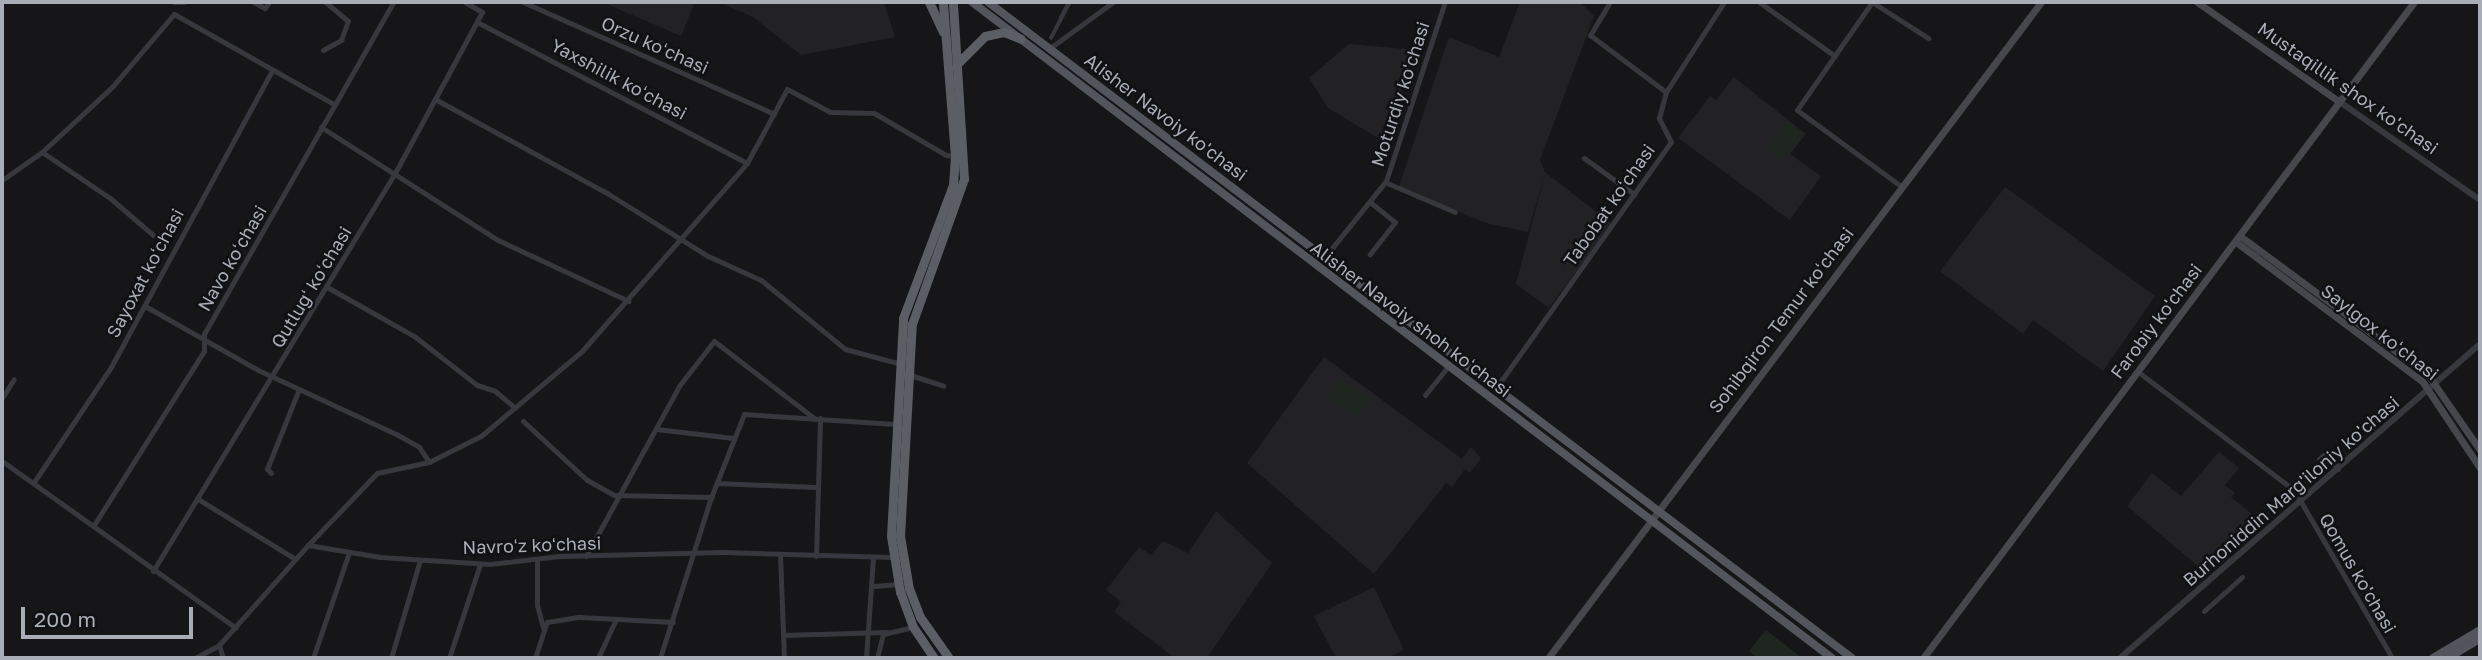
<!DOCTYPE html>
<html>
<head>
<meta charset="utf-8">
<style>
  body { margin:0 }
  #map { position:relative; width:2482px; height:660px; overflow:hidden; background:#161618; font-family:"Golos Text",sans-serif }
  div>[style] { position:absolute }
  .built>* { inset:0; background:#222225 }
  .green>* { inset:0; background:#1e261f; transform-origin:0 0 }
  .stream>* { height:2px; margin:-1px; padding:0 1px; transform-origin:1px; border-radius:1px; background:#2c353c }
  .pedestrian>* { height:3.5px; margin:-1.75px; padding:0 1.75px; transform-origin:1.75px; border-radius:1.75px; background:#37383d }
  .minor>* { height:5px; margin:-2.5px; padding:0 2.5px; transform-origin:2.5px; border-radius:2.5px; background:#37383d }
  .tertiary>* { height:6px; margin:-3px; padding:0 3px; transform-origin:3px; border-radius:3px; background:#37383d }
  .secondary>* { height:7px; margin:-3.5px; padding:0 3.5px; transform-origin:3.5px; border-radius:3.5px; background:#45474d }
  .primary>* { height:8px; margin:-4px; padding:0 4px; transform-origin:4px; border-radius:4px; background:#53555c }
  .trunk>* { height:9px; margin:-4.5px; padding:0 4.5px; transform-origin:4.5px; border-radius:4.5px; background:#5b5e65 }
  span { translate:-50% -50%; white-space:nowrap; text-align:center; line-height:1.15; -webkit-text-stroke:5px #111113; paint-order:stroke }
  .street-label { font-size:18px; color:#a8adb8 }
  .frame { position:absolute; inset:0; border:4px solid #a8adb8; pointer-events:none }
  .scale { position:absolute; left:21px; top:607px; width:172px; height:32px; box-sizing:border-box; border:4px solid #a8adb8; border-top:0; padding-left:9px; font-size:21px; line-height:24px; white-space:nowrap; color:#a8adb8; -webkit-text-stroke:5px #111113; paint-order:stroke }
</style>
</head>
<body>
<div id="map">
  <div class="built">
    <div style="clip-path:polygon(602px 2px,695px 2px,681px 36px)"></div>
    <div style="clip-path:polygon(719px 2px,884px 2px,895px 37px,801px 55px,753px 17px)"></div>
    <div style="clip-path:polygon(1520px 2px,1580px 2px,1594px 16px,1540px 160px,1545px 172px,1612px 224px,1549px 308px,1516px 284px,1545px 174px,1528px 232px,1486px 223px,1399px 187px,1449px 37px,1499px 57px)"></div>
    <div style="clip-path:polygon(1349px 44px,1416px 50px,1383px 141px,1328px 108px,1309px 78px)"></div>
    <div style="clip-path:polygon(1734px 77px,1806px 134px,1790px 154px,1821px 176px,1790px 220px,1678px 138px,1710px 96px,1716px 100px)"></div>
    <div style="clip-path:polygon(2005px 187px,2155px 296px,2103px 371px,2033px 320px,2023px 334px,1940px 271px)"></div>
    <div style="clip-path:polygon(1324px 357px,1462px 459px,1471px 447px,1481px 458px,1470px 473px,1465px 469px,1452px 487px,1446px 483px,1374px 574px,1247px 463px)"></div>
    <div style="clip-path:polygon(2219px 452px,2239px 468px,2225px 485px,2235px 493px,2231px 497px,2258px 519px,2201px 569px,2127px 506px,2152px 473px,2181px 496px)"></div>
    <div style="clip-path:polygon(1216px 511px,1272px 563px,1207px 658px,1175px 658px,1114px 612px,1121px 602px,1106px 590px,1139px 547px,1151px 555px,1163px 541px,1188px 553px)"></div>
    <div style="clip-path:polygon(1374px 587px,1404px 650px,1388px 658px,1336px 658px,1314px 616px)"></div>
  </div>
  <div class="green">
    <div style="left:1788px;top:122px;width:18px;height:34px;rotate:38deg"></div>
    <div style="left:1340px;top:379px;width:37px;height:22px;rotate:36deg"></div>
    <div style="clip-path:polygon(1766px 630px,1802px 658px,1758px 658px,1749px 651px)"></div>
  </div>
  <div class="stream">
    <div style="left:1060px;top:17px;width:17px;rotate:-62deg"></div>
  </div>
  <div class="pedestrian">
    <div style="left:1051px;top:38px;width:41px;rotate:-62.2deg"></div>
  </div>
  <div class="minor">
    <div style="left:174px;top:2px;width:10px"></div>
    <div style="left:253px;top:2px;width:13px;rotate:27deg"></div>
    <div style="left:265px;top:8px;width:7px;rotate:-56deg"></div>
    <div style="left:523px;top:2px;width:275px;rotate:24deg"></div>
    <div style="left:1610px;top:2px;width:39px;rotate:121deg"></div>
    <div style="left:1590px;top:35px;width:95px;rotate:36.9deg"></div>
    <div style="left:1759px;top:2px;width:93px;rotate:35.4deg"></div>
    <div style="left:1872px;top:2px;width:131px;rotate:124.8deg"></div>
    <div style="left:1797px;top:110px;width:129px;rotate:36.2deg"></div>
    <div style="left:1872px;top:2px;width:67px;rotate:32.7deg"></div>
    <div style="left:477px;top:22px;width:305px;rotate:27.6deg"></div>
    <div style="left:1050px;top:48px;width:78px;rotate:-36.1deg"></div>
    <div style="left:323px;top:50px;width:21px;rotate:-29deg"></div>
    <div style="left:341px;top:40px;width:20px;rotate:-70deg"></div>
    <div style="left:348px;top:21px;width:30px;rotate:-140deg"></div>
    <div style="left:435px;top:99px;width:196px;rotate:28.7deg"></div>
    <div style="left:607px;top:193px;width:119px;rotate:32deg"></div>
    <div style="left:708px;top:256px;width:58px;rotate:24.4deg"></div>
    <div style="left:761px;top:280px;width:109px;rotate:39.4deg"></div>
    <div style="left:845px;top:349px;width:55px;rotate:14.8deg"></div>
    <div style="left:321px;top:127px;width:210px;rotate:32.6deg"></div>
    <div style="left:498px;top:240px;width:144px;rotate:25.1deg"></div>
    <div style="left:42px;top:152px;width:96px;rotate:-42.9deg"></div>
    <div style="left:112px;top:87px;width:96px;rotate:-49.7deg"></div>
    <div style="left:174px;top:14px;width:184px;rotate:29.4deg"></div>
    <div style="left:1584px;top:158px;width:62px;rotate:35.8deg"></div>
    <div style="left:2px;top:180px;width:49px;rotate:-35deg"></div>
    <div style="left:42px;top:152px;width:82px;rotate:34.1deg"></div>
    <div style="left:110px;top:198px;width:57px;rotate:40.7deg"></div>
    <div style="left:1385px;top:182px;width:76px;rotate:23.2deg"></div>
    <div style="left:1370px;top:202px;width:32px;rotate:39deg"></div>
    <div style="left:1395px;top:222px;width:41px;rotate:128deg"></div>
    <div style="left:1324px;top:258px;width:99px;rotate:-51.2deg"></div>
    <div style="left:1386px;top:181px;width:188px;rotate:-71.8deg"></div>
    <div style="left:327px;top:287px;width:100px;rotate:29.4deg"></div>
    <div style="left:414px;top:336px;width:80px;rotate:37.9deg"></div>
    <div style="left:477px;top:385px;width:19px;rotate:18deg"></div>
    <div style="left:495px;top:391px;width:26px;rotate:40deg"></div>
    <div style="left:145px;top:306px;width:130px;rotate:29.5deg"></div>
    <div style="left:258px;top:370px;width:152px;rotate:24.9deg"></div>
    <div style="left:396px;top:434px;width:26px;rotate:29deg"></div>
    <div style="left:419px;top:447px;width:18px;rotate:56deg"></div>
    <div style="left:2137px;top:371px;width:197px;rotate:37.2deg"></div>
    <div style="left:2294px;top:490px;width:194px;rotate:59.7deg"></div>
    <div style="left:907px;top:374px;width:38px;rotate:18deg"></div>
    <div style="left:1501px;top:381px;width:293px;rotate:-54.6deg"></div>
    <div style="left:1671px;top:142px;width:27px;rotate:-117deg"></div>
    <div style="left:1659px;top:118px;width:27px;rotate:-75deg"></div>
    <div style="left:1666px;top:92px;width:107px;rotate:-57.2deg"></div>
    <div style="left:1425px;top:395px;width:36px;rotate:-51deg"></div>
    <div style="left:2px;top:398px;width:22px;rotate:-58deg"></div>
    <div style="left:523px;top:421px;width:87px;rotate:42.7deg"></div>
    <div style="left:587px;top:480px;width:31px;rotate:29deg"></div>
    <div style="left:614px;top:495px;width:98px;rotate:1.2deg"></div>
    <div style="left:656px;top:429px;width:78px;rotate:6.7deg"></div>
    <div style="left:2319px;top:459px;width:9px;rotate:-41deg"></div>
    <div style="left:2326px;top:453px;width:20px;rotate:53deg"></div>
    <div style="left:2px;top:461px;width:287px;rotate:35.5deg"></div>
    <div style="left:271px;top:473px;width:6px;rotate:-135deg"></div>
    <div style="left:267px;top:469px;width:86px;rotate:-68.2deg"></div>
    <div style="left:34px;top:482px;width:138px;rotate:-56.2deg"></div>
    <div style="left:111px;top:367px;width:337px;rotate:-61.5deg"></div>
    <div style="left:718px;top:483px;width:97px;rotate:2.4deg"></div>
    <div style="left:198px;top:499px;width:114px;rotate:31.7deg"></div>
    <div style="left:94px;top:525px;width:206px;rotate:-57.7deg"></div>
    <div style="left:204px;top:351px;width:17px;rotate:-90deg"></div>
    <div style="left:204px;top:334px;width:382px;rotate:-60.3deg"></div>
    <div style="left:308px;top:545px;width:100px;rotate:-46.2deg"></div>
    <div style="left:377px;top:473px;width:53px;rotate:-11.9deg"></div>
    <div style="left:429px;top:462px;width:58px;rotate:-26.6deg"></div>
    <div style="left:481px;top:436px;width:132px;rotate:-40.1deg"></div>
    <div style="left:582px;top:351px;width:250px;rotate:-48.7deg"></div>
    <div style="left:747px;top:163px;width:84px;rotate:-61.6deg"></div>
    <div style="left:787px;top:89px;width:49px;rotate:28.1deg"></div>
    <div style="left:830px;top:112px;width:44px;rotate:1.3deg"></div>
    <div style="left:874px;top:113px;width:83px;rotate:30.3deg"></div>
    <div style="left:946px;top:155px;width:9px;rotate:6deg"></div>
    <div style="left:780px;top:554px;width:104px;rotate:87.8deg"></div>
    <div style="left:586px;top:556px;width:194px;rotate:-61.3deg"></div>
    <div style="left:679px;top:386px;width:57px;rotate:-52.1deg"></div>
    <div style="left:714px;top:341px;width:126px;rotate:37.6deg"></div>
    <div style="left:816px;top:556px;width:138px;rotate:-88.3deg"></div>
    <div style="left:537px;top:559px;width:46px;rotate:90deg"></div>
    <div style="left:537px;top:605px;width:24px;rotate:75deg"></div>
    <div style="left:153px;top:571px;width:466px;rotate:-58.7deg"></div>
    <div style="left:395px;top:173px;width:183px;rotate:-61.6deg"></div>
    <div style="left:482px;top:12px;width:20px;rotate:-150deg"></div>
    <div style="left:874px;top:586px;width:24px;rotate:-5deg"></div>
    <div style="left:2204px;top:611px;width:51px;rotate:-41.8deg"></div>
    <div style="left:783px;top:635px;width:104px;rotate:-1.7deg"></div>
    <div style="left:219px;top:645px;width:14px;rotate:73deg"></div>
    <div style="left:195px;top:658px;width:27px;rotate:-28deg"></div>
    <div style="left:219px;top:645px;width:134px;rotate:-48.3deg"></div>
    <div style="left:308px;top:545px;width:73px;rotate:9.5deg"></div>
    <div style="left:380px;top:557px;width:110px;rotate:3.6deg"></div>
    <div style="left:490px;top:564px;width:70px;rotate:-6.5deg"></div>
    <div style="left:560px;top:556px;width:163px;rotate:-1.4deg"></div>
    <div style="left:723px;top:552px;width:169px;rotate:1.7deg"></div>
    <div style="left:313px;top:658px;width:112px;rotate:-71.2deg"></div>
    <div style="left:391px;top:658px;width:102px;rotate:-73.5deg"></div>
    <div style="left:449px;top:658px;width:99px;rotate:-71.7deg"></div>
    <div style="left:535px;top:658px;width:38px;rotate:-72deg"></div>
    <div style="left:547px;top:622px;width:33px;rotate:-9deg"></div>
    <div style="left:580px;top:617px;width:93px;rotate:3.1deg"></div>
    <div style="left:598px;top:658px;width:43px;rotate:-65.2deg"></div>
    <div style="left:660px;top:658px;width:166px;rotate:-72.4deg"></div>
    <div style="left:710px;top:500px;width:92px;rotate:-68.4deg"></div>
    <div style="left:744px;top:414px;width:151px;rotate:3.8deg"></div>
    <div style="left:866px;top:658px;width:99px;rotate:-86deg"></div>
    <div style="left:877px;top:658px;width:25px;rotate:-76deg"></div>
    <div style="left:883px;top:634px;width:31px;rotate:-13deg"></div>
  </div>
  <div class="tertiary">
    <div style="left:2340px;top:102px;width:171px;rotate:35deg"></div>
    <div style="left:2120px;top:658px;width:478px;rotate:-41.1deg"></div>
  </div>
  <div class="secondary">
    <div style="left:2197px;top:2px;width:174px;rotate:35deg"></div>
    <div style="left:2240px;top:236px;width:234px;rotate:36.5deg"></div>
    <div style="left:2428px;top:375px;width:91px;rotate:55.3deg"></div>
    <div style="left:2236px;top:242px;width:232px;rotate:36.8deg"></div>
    <div style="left:2422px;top:381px;width:105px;rotate:56.3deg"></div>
    <div style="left:1548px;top:658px;width:821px;rotate:-53.07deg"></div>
    <div style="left:1923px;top:658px;width:819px;rotate:-53.19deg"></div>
  </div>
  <div class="primary">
    <div style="left:972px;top:2px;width:1082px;rotate:37.34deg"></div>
    <div style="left:988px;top:2px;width:1085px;rotate:37.21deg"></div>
    <div style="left:2433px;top:658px;width:55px;rotate:-30.8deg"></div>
    <div style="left:2448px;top:658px;width:37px;rotate:-31deg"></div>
  </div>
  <div class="trunk">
    <div style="left:929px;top:2px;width:33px;rotate:65deg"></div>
    <div style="left:958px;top:63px;width:38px;rotate:-45deg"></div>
    <div style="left:985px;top:36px;width:19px;rotate:-12deg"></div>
    <div style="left:1004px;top:32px;width:18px;rotate:22deg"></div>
    <div style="left:934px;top:658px;width:37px;rotate:-124deg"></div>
    <div style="left:913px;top:627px;width:37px;rotate:-110deg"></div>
    <div style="left:900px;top:592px;width:57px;rotate:-99.1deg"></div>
    <div style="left:891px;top:536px;width:218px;rotate:-86.8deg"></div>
    <div style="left:903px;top:318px;width:142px;rotate:-69.4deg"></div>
    <div style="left:953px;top:185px;width:29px;rotate:-86deg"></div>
    <div style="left:955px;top:156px;width:154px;rotate:-94.5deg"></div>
    <div style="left:949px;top:658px;width:50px;rotate:-125.3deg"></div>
    <div style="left:920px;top:617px;width:30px;rotate:-111deg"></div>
    <div style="left:909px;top:589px;width:54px;rotate:-99.6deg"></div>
    <div style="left:900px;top:536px;width:212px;rotate:-86.8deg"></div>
    <div style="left:912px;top:324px;width:154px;rotate:-70.3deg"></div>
    <div style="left:964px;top:179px;width:177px;rotate:-93.6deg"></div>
  </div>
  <div class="street-label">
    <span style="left:655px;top:45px;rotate:24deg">Orzu koʻchasi</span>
    <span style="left:619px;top:79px;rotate:28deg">Yaxshilik koʻchasi</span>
    <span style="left:2348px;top:88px;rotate:35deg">Mustaqillik shox ko'chasi</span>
    <span style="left:1400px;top:94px;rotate:-72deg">Moturdiy ko'chasi</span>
    <span style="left:1166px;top:117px;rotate:37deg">Alisher Navoiy ko'chasi</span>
    <span style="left:1609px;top:205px;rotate:-55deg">Tabobat koʻchasi</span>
    <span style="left:232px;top:258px;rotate:-60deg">Navo koʻchasi</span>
    <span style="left:145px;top:273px;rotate:-62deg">Sayoxat koʻchasi</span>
    <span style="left:311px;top:287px;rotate:-59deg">Qutlugʻ koʻchasi</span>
    <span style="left:1411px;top:319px;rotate:37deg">Alisher Navoiy shoh koʻchasi</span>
    <span style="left:1781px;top:320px;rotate:-53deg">Sohibqiron Temur koʻchasi</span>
    <span style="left:2156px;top:321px;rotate:-53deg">Farobiy ko'chasi</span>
    <span style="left:2380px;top:332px;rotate:38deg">Saylgox koʻchasi</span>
    <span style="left:2291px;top:491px;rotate:-41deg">Burhoniddin Marg'iloniy ko'chasi</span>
    <span style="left:532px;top:545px;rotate:-2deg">Navroʻz koʻchasi</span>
    <span style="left:2358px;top:573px;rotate:60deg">Qomus ko'chasi</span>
  </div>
  <div class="frame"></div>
  <div class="scale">200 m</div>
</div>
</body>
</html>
